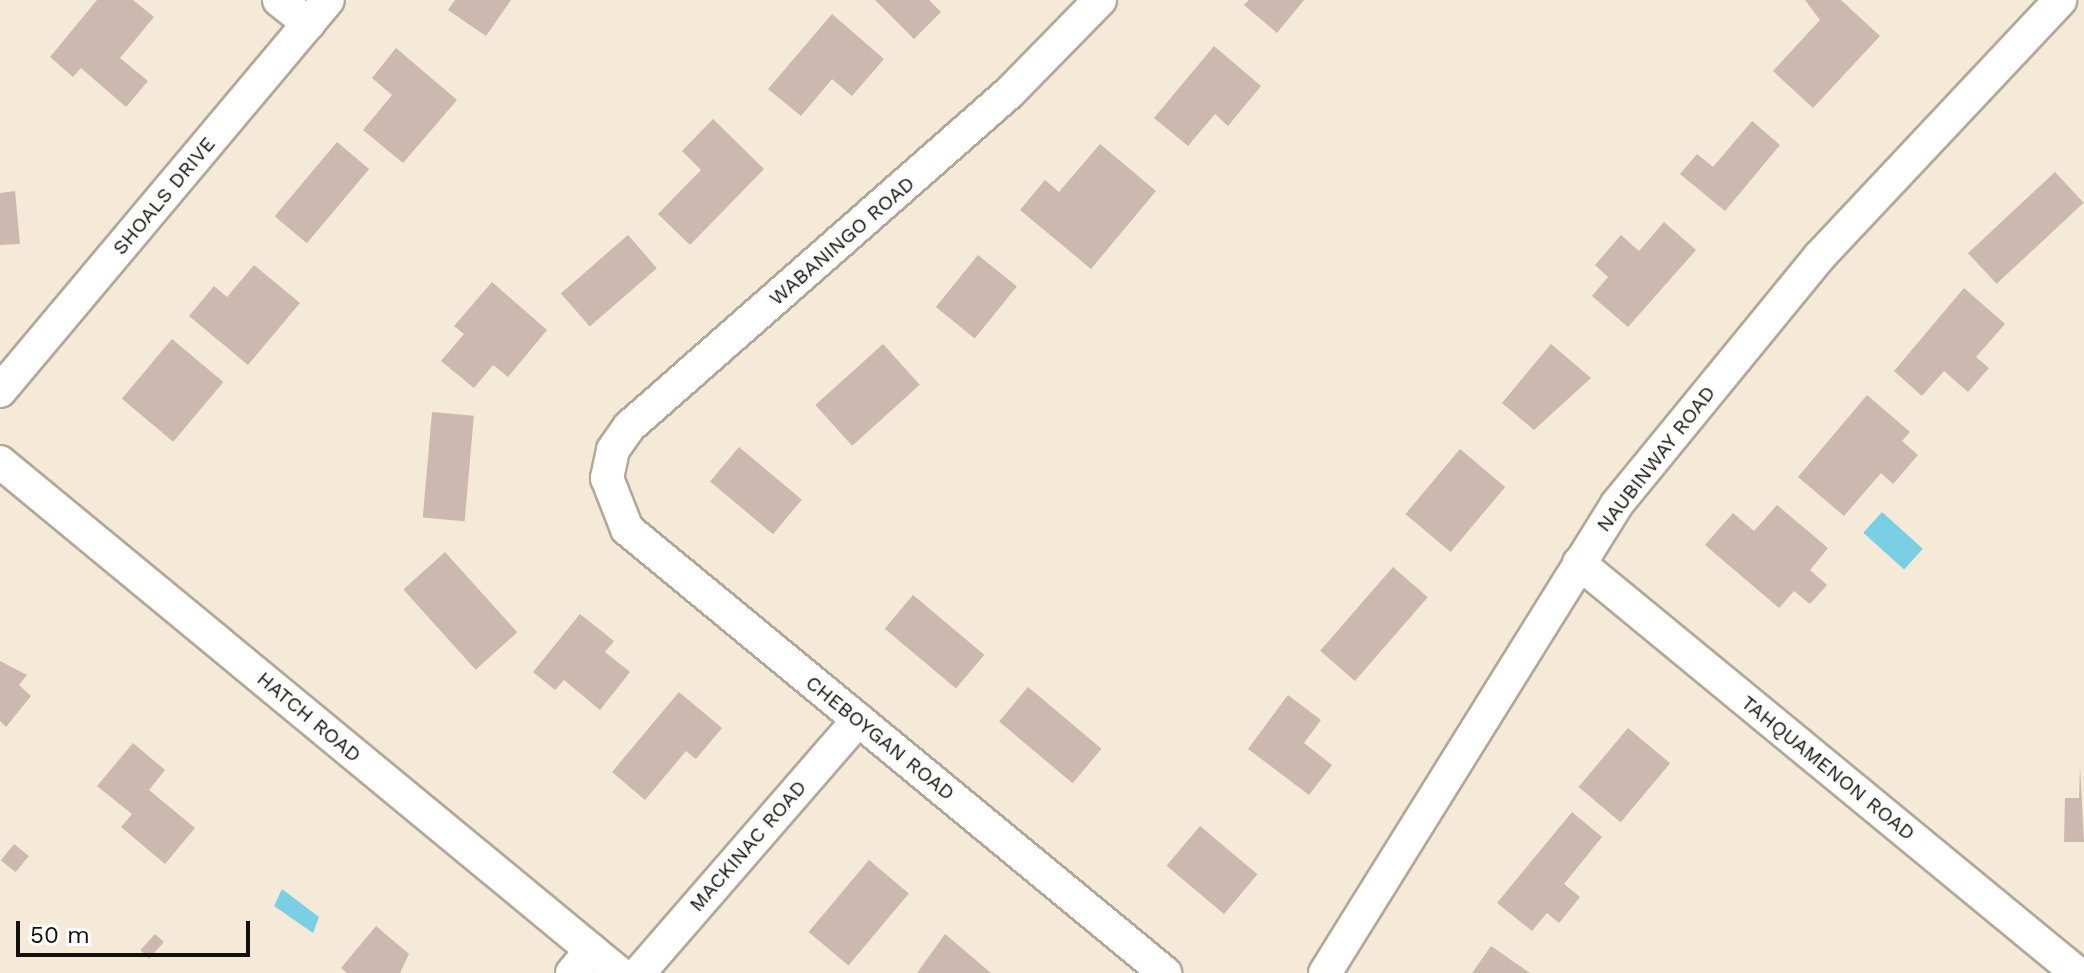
<!DOCTYPE html>
<html>
<head>
<meta charset="utf-8">
<style>
  body { margin:0 }
  #map { position:relative; width:2084px; height:973px; overflow:hidden; background:#f5e9d8; font-family:"Work Sans",sans-serif }
  div>[style] { position:absolute }
  .water>* { inset:0; background:#7acfe4; transform-origin:0 0 }
  .building>* { inset:0; background:#ccb8ae; transform-origin:0 0 }
  .roads { filter:drop-shadow(2px 0 #b3a897) drop-shadow(-2px 0 #b3a897) drop-shadow(0 2px #b3a897) drop-shadow(0 -2px #b3a897) }
  .minor>* { height:32px; margin:-16px; padding:0 16px; transform-origin:16px; border-radius:16px; background:#fff }
  span { translate:-50% -50%; white-space:nowrap; text-align:center; line-height:1.15; -webkit-text-stroke:6px #fff; paint-order:stroke }
  .street-label { font-size:20px; color:#130f09 }
  .scale { position:absolute; left:16px; top:921px; width:234px; height:36px; box-sizing:border-box; border:4px solid #130f09; border-top:0; padding-left:10px; font-size:24px; line-height:28px; white-space:nowrap; color:#130f09; -webkit-text-stroke:6px #fff; paint-order:stroke }
</style>
</head>
<body>
<div id="map">
  <div class="water">
    <div style="left:1882px;top:512px;width:55px;height:28px;rotate:42deg"></div>
    <div style="clip-path:polygon(282px 889px,319px 917px,313px 933px,274px 906px)"></div>
  </div>
  <div class="building">
    <div style="clip-path:polygon(97px 0,133px 0,154px 17px,120px 58px,148px 81px,126px 107px,81px 68px,73px 77px,50px 57px)"></div>
    <div style="clip-path:polygon(455px 0,511px 0,486px 36px,448px 10px)"></div>
    <div style="clip-path:polygon(875px 0,929px 0,941px 12px,914px 39px)"></div>
    <div style="clip-path:polygon(1249px 0,1304px 0,1277px 33px,1244px 5px)"></div>
    <div style="clip-path:polygon(1805px 0,1841px 0,1880px 36px,1813px 108px,1773px 71px,1820px 20px)"></div>
    <div style="clip-path:polygon(832px 14px,884px 59px,852px 96px,832px 79px,801px 116px,768px 89px)"></div>
    <div style="clip-path:polygon(1214px 46px,1261px 86px,1228px 126px,1215px 114px,1188px 146px,1154px 118px)"></div>
    <div style="clip-path:polygon(396px 48px,457px 100px,403px 163px,363px 130px,392px 95px,372px 78px)"></div>
    <div style="clip-path:polygon(713px 119px,764px 169px,690px 245px,658px 214px,701px 170px,682px 151px)"></div>
    <div style="clip-path:polygon(1752px 121px,1780px 145px,1725px 211px,1680px 174px,1697px 154px,1713px 167px)"></div>
    <div style="left:337px;top:142px;width:42px;height:97px;rotate:40deg"></div>
    <div style="clip-path:polygon(1100px 144px,1156px 191px,1091px 269px,1020px 210px,1045px 180px,1059px 192px)"></div>
    <div style="left:2055px;top:172px;width:42px;height:119px;rotate:47deg"></div>
    <div style="clip-path:polygon(15px 191px,20px 244px,0 245px,0 193px)"></div>
    <div style="clip-path:polygon(1664px 222px,1696px 250px,1628px 327px,1592px 296px,1608px 277px,1595px 265px,1621px 235px,1639px 251px)"></div>
    <div style="left:628px;top:235px;width:44px;height:89px;rotate:49deg"></div>
    <div style="left:978px;top:255px;width:50px;height:67px;rotate:39deg"></div>
    <div style="clip-path:polygon(254px 265px,300px 303px,248px 365px,189px 316px,214px 286px,227px 297px)"></div>
    <div style="clip-path:polygon(492px 282px,547px 330px,508px 377px,493px 365px,474px 388px,441px 361px,464px 334px,454px 326px)"></div>
    <div style="clip-path:polygon(1964px 288px,2005px 324px,1976px 357px,1989px 368px,1968px 392px,1944px 371px,1922px 396px,1894px 371px)"></div>
    <div style="left:172px;top:339px;width:67px;height:78px;rotate:40deg"></div>
    <div style="left:883px;top:344px;width:55px;height:91px;rotate:48deg"></div>
    <div style="clip-path:polygon(1551px 344px,1591px 378px,1534px 430px,1502px 403px)"></div>
    <div style="clip-path:polygon(1867px 395px,1910px 432px,1902px 441px,1918px 455px,1893px 484px,1881px 473px,1844px 516px,1798px 477px)"></div>
    <div style="left:432px;top:412px;width:42px;height:106px;rotate:5deg"></div>
    <div style="left:739px;top:447px;width:82px;height:45px;rotate:40deg"></div>
    <div style="left:1460px;top:449px;width:59px;height:85px;rotate:40deg"></div>
    <div style="clip-path:polygon(1777px 505px,1828px 548px,1810px 570px,1827px 585px,1810px 604px,1794px 591px,1779px 608px,1705px 545px,1733px 513px,1754px 531px)"></div>
    <div style="left:445px;top:552px;width:108px;height:56px;rotate:48deg"></div>
    <div style="left:1393px;top:567px;width:46px;height:111px;rotate:41deg"></div>
    <div style="left:913px;top:595px;width:93px;height:44px;rotate:40deg"></div>
    <div style="clip-path:polygon(580px 614px,614px 641px,605px 652px,630px 672px,600px 710px,564px 680px,555px 690px,533px 672px)"></div>
    <div style="clip-path:polygon(0 661px,27px 675px,19px 685px,31px 696px,6px 727px,0 721px)"></div>
    <div style="left:1028px;top:687px;width:96px;height:45px;rotate:40deg"></div>
    <div style="clip-path:polygon(679px 692px,722px 728px,696px 759px,686px 751px,645px 800px,612px 772px)"></div>
    <div style="clip-path:polygon(1288px 695px,1321px 720px,1304px 743px,1332px 765px,1309px 795px,1248px 749px)"></div>
    <div style="left:1628px;top:728px;width:55px;height:77px;rotate:40deg"></div>
    <div style="clip-path:polygon(133px 743px,165px 770px,149px 790px,195px 828px,165px 864px,121px 827px,132px 814px,97px 786px)"></div>
    <div style="clip-path:polygon(2080px 766px,2084px 842px,2064px 842px,2065px 798px,2079px 798px)"></div>
    <div style="clip-path:polygon(1572px 812px,1602px 837px,1564px 884px,1580px 897px,1559px 923px,1547px 913px,1532px 931px,1497px 903px)"></div>
    <div style="left:1200px;top:826px;width:75px;height:52px;rotate:40deg"></div>
    <div style="left:14px;top:844px;width:19px;height:21px;rotate:39deg"></div>
    <div style="left:869px;top:860px;width:52px;height:94px;rotate:40deg"></div>
    <div style="clip-path:polygon(376px 926px,409px 954px,400px 973px,347px 973px,341px 968px)"></div>
    <div style="left:155px;top:934px;width:12px;height:22px;rotate:42deg"></div>
    <div style="clip-path:polygon(945px 934px,991px 973px,917px 973px)"></div>
    <div style="clip-path:polygon(1491px 946px,1530px 973px,1472px 973px)"></div>
  </div>
  <div class="roads">
    <div class="minor">
      <div style="left:279px;top:0;width:38px;rotate:39deg"></div>
      <div style="left:1100px;top:0;width:129px;rotate:134.4deg"></div>
      <div style="left:1010px;top:92px;width:507px;rotate:138.68deg"></div>
      <div style="left:629px;top:427px;width:28px;rotate:125deg"></div>
      <div style="left:613px;top:450px;width:29px;rotate:102deg"></div>
      <div style="left:607px;top:478px;width:55px;rotate:68.6deg"></div>
      <div style="left:627px;top:529px;width:698px;rotate:39.53deg"></div>
      <div style="left:0;top:391px;width:510px;rotate:-50.01deg"></div>
      <div style="left:0;top:462px;width:803px;rotate:39.54deg"></div>
      <div style="left:1579px;top:563px;width:645px;rotate:39.46deg"></div>
      <div style="left:572px;top:973px;width:30px;rotate:-50deg"></div>
      <div style="left:639px;top:973px;width:335px;rotate:-49.1deg"></div>
      <div style="left:1325px;top:973px;width:552px;rotate:-58.09deg"></div>
      <div style="left:1617px;top:504px;width:320px;rotate:-50.7deg"></div>
      <div style="left:1820px;top:256px;width:351px;rotate:-46.8deg"></div>
    </div>
  </div>
  <div class="street-label">
    <span style="left:164px;top:196px;rotate:-50deg">SHOALS DRIVE</span>
    <span style="left:842px;top:241px;rotate:-41deg">WABANINGO ROAD</span>
    <span style="left:1656px;top:459px;rotate:-52deg">NAUBINWAY ROAD</span>
    <span style="left:309px;top:717px;rotate:40deg">HATCH ROAD</span>
    <span style="left:880px;top:738px;rotate:39deg">CHEBOYGAN ROAD</span>
    <span style="left:1828px;top:768px;rotate:39deg">TAHQUAMENON ROAD</span>
    <span style="left:748px;top:846px;rotate:-49deg">MACKINAC ROAD</span>
  </div>
  <div class="scale">50 m</div>
</div>
</body>
</html>
